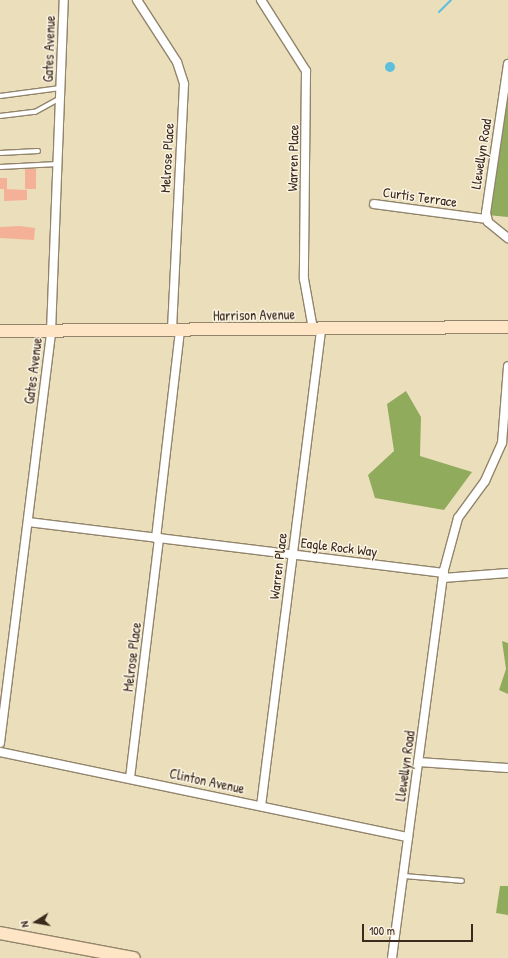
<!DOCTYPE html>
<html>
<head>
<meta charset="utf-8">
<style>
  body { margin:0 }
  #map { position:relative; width:508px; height:958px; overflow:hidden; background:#eadfba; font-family:"Patrick Hand",sans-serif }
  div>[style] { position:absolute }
  .forest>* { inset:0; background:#91ab5d }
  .water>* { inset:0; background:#5ebfdc }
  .round { border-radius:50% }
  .stream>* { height:2px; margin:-1px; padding:0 1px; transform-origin:1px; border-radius:1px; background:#5ebfdc }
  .building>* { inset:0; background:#f4b197; transform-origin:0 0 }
  .roads { filter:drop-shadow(1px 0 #92846c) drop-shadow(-1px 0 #92846c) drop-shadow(0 1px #92846c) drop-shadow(0 -1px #92846c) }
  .lane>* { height:4px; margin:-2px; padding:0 2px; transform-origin:2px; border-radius:2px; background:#fff }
  .street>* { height:8px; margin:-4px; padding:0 4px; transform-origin:4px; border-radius:4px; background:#fff }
  .secondary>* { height:12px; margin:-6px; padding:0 6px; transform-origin:6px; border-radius:6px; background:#fee5c5 }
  span { translate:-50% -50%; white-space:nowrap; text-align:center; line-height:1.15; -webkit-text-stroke:3px #fcf5e5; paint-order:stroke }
  .street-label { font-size:14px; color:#3b2a1e }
  .north { position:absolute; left:16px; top:902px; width:40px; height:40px; -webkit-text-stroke:3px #fcf5e5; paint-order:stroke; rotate:259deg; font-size:11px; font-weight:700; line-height:16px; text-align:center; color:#3b2a1e }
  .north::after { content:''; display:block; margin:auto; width:14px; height:18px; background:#3b2a1e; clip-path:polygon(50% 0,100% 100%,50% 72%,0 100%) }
  .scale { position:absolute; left:362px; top:924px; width:111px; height:18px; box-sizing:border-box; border:2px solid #3b2a1e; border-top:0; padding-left:5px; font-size:12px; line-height:14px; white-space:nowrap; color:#3b2a1e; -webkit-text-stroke:3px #fcf5e5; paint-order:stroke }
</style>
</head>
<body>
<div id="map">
  <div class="forest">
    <div style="clip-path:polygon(508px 56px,508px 217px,487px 215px)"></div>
    <div style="clip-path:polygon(406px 391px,421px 417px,420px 456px,472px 472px,444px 510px,375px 498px,368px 475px,394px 451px,387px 404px)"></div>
    <div style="clip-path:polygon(502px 641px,508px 643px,508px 694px,499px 690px,506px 669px)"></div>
    <div style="clip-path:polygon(500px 886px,508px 886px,508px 915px,496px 913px)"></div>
  </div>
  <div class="water">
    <div class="round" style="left:385px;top:62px;width:10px;height:10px"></div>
  </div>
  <div class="stream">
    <div style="left:439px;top:12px;width:17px;rotate:-45deg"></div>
  </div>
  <div class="building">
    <div style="left:25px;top:169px;width:11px;height:20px"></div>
    <div style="left:0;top:178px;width:7px;height:11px"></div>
    <div style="clip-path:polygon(4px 189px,27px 190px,27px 200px,4px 201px)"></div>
    <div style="clip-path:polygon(20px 226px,35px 228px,34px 240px,0 238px,0 227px)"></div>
  </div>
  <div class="roads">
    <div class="lane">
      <div style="left:0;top:96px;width:61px;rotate:-7.6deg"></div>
      <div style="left:0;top:116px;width:35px;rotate:-7deg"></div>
      <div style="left:35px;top:112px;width:29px;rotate:-29deg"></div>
      <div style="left:0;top:153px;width:38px;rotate:-3deg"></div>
      <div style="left:0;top:167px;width:58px;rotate:-3deg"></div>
      <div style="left:403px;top:876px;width:59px;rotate:4.8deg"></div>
    </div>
    <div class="street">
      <div style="left:137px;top:0;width:74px;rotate:57.2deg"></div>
      <div style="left:177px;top:62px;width:23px;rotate:72deg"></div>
      <div style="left:184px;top:84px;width:247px;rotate:92.8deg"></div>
      <div style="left:261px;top:0;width:84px;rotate:57.6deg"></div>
      <div style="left:306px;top:71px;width:208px;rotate:90.6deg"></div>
      <div style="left:304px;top:279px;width:51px;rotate:79.8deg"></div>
      <div style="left:508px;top:64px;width:151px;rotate:98.4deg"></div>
      <div style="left:486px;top:213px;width:9px;rotate:77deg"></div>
      <div style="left:488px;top:222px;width:26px;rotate:39deg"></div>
      <div style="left:374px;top:204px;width:114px;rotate:7.6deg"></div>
      <div style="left:28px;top:522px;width:419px;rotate:7deg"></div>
      <div style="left:156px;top:538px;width:208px;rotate:-83.4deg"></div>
      <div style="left:443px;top:578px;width:65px;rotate:-4.4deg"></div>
      <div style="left:0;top:743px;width:414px;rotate:-82.9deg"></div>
      <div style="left:51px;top:332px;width:332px;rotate:-87.8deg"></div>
      <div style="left:0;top:752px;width:417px;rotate:11.8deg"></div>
      <div style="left:418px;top:762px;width:90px;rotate:3.8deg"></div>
      <div style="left:130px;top:778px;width:242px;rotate:-83.1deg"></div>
      <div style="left:261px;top:806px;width:481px;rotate:-82.8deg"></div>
      <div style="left:392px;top:958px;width:391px;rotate:-82.4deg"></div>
      <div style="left:444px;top:570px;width:54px;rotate:-74.9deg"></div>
      <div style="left:458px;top:518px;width:46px;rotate:-53.9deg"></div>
      <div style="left:485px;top:481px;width:42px;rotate:-65.9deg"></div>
      <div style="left:502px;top:443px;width:77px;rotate:-85.5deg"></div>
    </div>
    <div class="secondary">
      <div style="left:0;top:331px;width:508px;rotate:-0.45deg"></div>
      <div style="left:0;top:933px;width:136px;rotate:10.6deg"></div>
    </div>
  </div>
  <div class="street-label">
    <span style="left:49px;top:49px;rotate:-88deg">Gates Avenue</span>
    <span style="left:481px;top:154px;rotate:-81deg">Llewellyn Road</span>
    <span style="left:167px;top:158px;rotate:-87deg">Melrose Place</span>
    <span style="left:293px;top:158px;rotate:-89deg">Warren Place</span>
    <span style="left:420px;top:197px;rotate:8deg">Curtis Terrace</span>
    <span style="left:254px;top:315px;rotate:-1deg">Harrison Avenue</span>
    <span style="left:33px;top:371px;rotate:-83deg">Gates Avenue</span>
    <span style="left:339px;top:547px;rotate:7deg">Eagle Rock Way</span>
    <span style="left:278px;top:566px;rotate:-83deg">Warren Place</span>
    <span style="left:132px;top:657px;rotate:-83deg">Melrose Place</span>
    <span style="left:405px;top:766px;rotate:-82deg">Llewellyn Road</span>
    <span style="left:207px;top:781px;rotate:12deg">Clinton Avenue</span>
  </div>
  <div class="north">N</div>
  <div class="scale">100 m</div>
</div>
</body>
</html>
